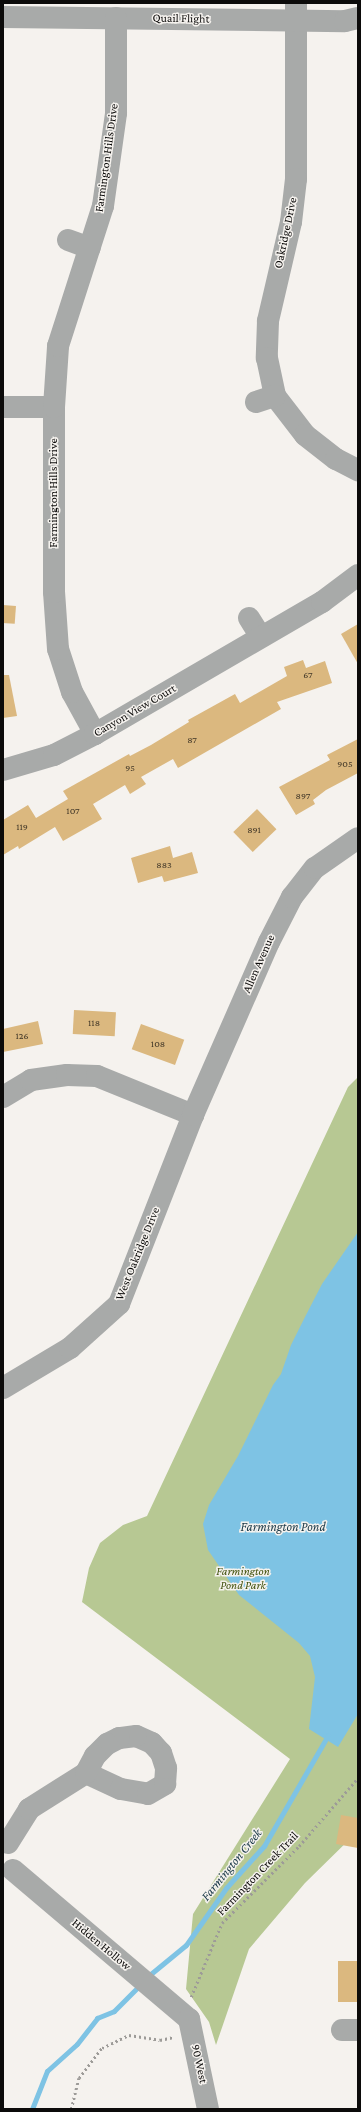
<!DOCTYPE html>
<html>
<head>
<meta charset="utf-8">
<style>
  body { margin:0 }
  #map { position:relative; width:361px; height:2112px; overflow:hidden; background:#f5f2ee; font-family:"Crimson Pro",serif }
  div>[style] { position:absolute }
  .green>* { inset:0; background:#b7c893 }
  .water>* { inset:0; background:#7ec3e4 }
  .stream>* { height:5px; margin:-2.5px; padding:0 2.5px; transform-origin:2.5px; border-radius:2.5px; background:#7ec3e4 }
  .building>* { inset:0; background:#dbb87f; transform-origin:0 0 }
  .path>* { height:2.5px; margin-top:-1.25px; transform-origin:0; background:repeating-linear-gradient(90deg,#9d9b98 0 2px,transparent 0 5px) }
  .minor>* { height:22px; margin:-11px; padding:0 11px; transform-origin:11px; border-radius:11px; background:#a8aaa9 }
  span { translate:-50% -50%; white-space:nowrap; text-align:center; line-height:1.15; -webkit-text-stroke:3px #f5f2ee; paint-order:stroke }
  .number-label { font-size:10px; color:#403627 }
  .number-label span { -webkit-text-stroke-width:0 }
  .street-label { font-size:12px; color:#0c0b0a }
  .park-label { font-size:12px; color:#42520e; font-style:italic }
  .water-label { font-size:13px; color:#193847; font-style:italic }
  .frame { position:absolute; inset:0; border:4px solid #0c0b0a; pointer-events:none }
</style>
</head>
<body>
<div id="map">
  <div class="green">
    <div style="clip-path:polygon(358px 1077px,358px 1831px,305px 1883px,249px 1949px,216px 2045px,209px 2022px,186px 1989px,193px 1914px,290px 1759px,82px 1602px,89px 1568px,100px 1543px,123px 1525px,147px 1516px,348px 1087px)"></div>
  </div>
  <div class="water">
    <div style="clip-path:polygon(358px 1232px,358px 1714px,338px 1747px,309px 1729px,315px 1677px,310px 1656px,299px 1643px,239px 1595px,208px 1550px,203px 1524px,209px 1505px,238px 1456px,273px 1385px,281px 1374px,291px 1345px,306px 1315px,322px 1284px)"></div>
  </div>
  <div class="stream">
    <div style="left:147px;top:1977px;width:50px;rotate:-39.4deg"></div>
    <div style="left:186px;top:1945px;width:70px;rotate:-54.9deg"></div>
    <div style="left:226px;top:1888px;width:57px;rotate:-47.9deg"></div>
    <div style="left:264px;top:1846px;width:128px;rotate:-60deg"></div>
    <div style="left:32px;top:2109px;width:41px;rotate:-68.5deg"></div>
    <div style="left:47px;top:2071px;width:40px;rotate:-42deg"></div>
    <div style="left:77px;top:2044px;width:33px;rotate:-52deg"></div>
    <div style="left:97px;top:2018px;width:18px;rotate:-22deg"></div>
    <div style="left:114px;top:2011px;width:37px;rotate:-45deg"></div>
  </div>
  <div class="building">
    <div style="left:3px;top:605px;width:13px;height:18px;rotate:4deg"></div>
    <div style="clip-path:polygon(358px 624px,358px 664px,341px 634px)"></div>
    <div style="clip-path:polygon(303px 660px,306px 668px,325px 661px,332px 683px,277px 702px,281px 709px,178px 768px,173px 759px,141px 777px,146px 784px,130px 794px,125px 785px,93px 804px,102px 819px,63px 841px,55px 827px,19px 849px,18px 846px,3px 855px,3px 820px,28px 805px,36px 818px,68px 799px,63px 791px,129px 754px,130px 756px,151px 745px,189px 722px,188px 720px,235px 694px,240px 703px,287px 676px,284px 667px)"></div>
    <div style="clip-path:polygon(3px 675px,9px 675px,17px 716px,3px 718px)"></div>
    <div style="clip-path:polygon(358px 739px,358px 773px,326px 790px,313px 800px,315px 804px,296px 815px,279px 787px,330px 760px,327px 755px)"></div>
    <div style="left:257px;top:809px;width:28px;height:33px;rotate:46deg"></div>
    <div style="clip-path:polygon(170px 846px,173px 858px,192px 852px,198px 873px,164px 882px,162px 876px,138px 883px,131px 858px)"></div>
    <div style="left:74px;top:1010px;width:42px;height:24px;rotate:3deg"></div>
    <div style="clip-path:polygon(38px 1021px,43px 1044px,3px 1052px,3px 1029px)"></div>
    <div style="left:141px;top:1024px;width:46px;height:27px;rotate:20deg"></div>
    <div style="clip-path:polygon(341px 1815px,358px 1818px,358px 1848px,336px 1844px)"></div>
    <div style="left:338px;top:1961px;width:20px;height:41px"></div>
  </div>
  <div class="path">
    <div style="left:191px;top:1997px;width:80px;rotate:-67.3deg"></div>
    <div style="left:222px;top:1923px;width:109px;rotate:-45deg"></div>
    <div style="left:299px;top:1846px;width:90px;rotate:-49.1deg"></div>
    <div style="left:71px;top:2109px;width:32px;rotate:-76deg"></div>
    <div style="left:79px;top:2078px;width:38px;rotate:-53deg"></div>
    <div style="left:102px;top:2048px;width:30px;rotate:-26deg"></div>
    <div style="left:129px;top:2035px;width:31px;rotate:9deg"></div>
    <div style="left:160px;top:2040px;width:14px;rotate:-12deg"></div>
  </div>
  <div class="minor">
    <div style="left:296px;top:3px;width:176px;rotate:90deg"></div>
    <div style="left:296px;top:179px;width:43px;rotate:96.6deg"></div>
    <div style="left:291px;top:222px;width:102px;rotate:103.1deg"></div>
    <div style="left:268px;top:321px;width:37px;rotate:92deg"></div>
    <div style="left:267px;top:358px;width:39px;rotate:78deg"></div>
    <div style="left:275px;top:396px;width:49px;rotate:52.4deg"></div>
    <div style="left:305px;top:435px;width:39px;rotate:38deg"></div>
    <div style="left:336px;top:459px;width:25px;rotate:27deg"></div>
    <div style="left:3px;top:17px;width:342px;rotate:0.7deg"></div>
    <div style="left:345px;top:21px;width:13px;rotate:-13deg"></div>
    <div style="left:68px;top:240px;width:23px;rotate:20deg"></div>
    <div style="left:256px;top:402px;width:20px;rotate:-18deg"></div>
    <div style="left:3px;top:407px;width:51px"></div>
    <div style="left:249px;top:618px;width:22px;rotate:58deg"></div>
    <div style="left:95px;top:734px;width:48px;rotate:-118.7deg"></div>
    <div style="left:72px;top:692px;width:45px;rotate:-108deg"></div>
    <div style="left:58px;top:649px;width:57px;rotate:-94deg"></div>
    <div style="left:54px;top:592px;width:185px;rotate:-90deg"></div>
    <div style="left:54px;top:407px;width:61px;rotate:-86.2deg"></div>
    <div style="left:58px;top:346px;width:147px;rotate:-72.2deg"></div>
    <div style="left:103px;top:206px;width:94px;rotate:-82deg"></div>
    <div style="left:116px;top:113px;width:95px;rotate:-90deg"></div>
    <div style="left:3px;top:770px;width:53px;rotate:-16.4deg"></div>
    <div style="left:54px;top:755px;width:46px;rotate:-27.1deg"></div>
    <div style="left:95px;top:734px;width:263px;rotate:-30.2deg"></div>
    <div style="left:322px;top:602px;width:45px;rotate:-36.9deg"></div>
    <div style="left:3px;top:1097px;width:33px;rotate:-31deg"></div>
    <div style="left:31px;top:1080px;width:36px;rotate:-8deg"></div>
    <div style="left:67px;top:1075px;width:30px;rotate:2deg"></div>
    <div style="left:97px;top:1076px;width:104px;rotate:22.1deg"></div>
    <div style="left:3px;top:1388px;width:78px;rotate:-30.8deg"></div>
    <div style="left:70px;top:1348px;width:66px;rotate:-41.9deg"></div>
    <div style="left:119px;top:1304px;width:203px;rotate:-68.6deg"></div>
    <div style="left:193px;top:1115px;width:189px;rotate:-66.3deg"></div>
    <div style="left:269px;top:942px;width:51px;rotate:-62.9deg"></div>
    <div style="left:292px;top:897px;width:37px;rotate:-52deg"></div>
    <div style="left:315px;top:868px;width:52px;rotate:-34.9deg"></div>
    <div style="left:8px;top:1843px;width:40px;rotate:-58deg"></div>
    <div style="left:29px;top:1809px;width:67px;rotate:-32.3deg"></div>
    <div style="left:86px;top:1773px;width:38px;rotate:25deg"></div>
    <div style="left:121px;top:1789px;width:27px;rotate:10deg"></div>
    <div style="left:148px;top:1794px;width:20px;rotate:-30deg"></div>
    <div style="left:165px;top:1784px;width:16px;rotate:-86deg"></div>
    <div style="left:166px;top:1768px;width:16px;rotate:-108deg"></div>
    <div style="left:161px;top:1753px;width:13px;rotate:-132deg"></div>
    <div style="left:152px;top:1743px;width:17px;rotate:-156deg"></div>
    <div style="left:136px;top:1736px;width:17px;rotate:173deg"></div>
    <div style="left:119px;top:1738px;width:13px;rotate:153deg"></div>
    <div style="left:107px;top:1744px;width:17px;rotate:135deg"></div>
    <div style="left:95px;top:1756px;width:19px;rotate:118deg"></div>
    <div style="left:13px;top:1870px;width:231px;rotate:40.3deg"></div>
    <div style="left:189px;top:2019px;width:92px;rotate:78.1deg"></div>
    <div style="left:342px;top:2030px;width:16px"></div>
  </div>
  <div class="number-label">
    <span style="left:308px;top:675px">67</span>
    <span style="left:192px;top:740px">87</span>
    <span style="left:345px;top:764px">905</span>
    <span style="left:130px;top:768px">95</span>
    <span style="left:303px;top:796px">897</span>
    <span style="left:73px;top:811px">107</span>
    <span style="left:22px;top:827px">119</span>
    <span style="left:254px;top:830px">891</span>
    <span style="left:164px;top:865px">883</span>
    <span style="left:94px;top:1023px">118</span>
    <span style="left:22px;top:1036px">126</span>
    <span style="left:158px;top:1044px">108</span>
  </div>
  <div class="street-label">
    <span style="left:181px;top:19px;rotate:1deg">Quail Flight</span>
    <span style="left:107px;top:158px;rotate:-82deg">Farmington Hills Drive</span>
    <span style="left:286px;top:233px;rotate:-78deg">Oakridge Drive</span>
    <span style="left:54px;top:493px;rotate:-90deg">Farmington Hills Drive</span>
    <span style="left:135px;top:711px;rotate:-30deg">Canyon View Court</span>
    <span style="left:259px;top:964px;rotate:-66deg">Allen Avenue</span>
    <span style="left:138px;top:1254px;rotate:-68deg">West Oakridge Drive</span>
    <span style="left:258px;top:1874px;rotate:-46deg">Farmington Creek Trail</span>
    <span style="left:101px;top:1945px;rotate:40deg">Hidden Hollow</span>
    <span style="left:199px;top:2064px;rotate:78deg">90 West</span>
  </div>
  <div class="park-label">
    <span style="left:243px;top:1579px">Farmington<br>Pond Park</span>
  </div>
  <div class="water-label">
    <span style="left:283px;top:1527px">Farmington Pond</span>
    <span style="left:232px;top:1865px;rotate:-51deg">Farmington Creek</span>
  </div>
  <div class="frame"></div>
</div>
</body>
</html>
